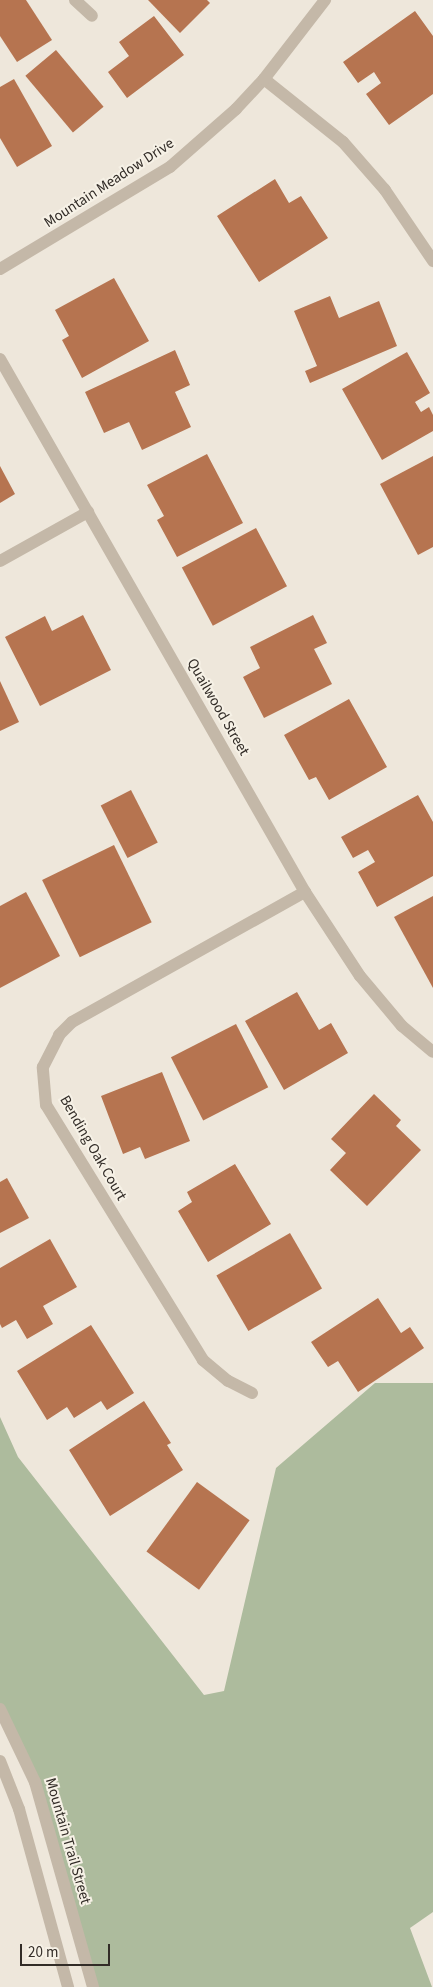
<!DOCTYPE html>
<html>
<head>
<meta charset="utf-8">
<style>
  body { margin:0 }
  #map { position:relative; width:433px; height:1987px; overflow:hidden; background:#eee7db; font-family:"Source Sans 3",sans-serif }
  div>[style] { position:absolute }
  .green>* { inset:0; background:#adbb9d }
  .building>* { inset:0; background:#b67450; transform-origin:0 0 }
  .service>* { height:12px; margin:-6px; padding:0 6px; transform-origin:6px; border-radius:6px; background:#c4b8a8 }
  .minor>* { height:12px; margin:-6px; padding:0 6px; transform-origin:6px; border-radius:6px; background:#c4b8a8 }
  .tertiary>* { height:12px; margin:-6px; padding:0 6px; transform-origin:6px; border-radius:6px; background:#c4b8a8 }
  span { translate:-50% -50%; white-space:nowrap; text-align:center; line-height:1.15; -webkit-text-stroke:4px #f6f1e6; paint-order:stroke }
  .street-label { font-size:15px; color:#322c27 }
  .scale { position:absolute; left:20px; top:1944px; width:90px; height:22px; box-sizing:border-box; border:2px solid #322c27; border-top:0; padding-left:6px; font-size:15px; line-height:18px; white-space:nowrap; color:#322c27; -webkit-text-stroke:4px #f6f1e6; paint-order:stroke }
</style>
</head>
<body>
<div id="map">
  <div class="green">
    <div style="clip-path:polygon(375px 1383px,433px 1383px,433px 1912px,410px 1928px,432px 1987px,93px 1987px,35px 1782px,0 1709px,0 1417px,18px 1457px,204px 1695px,224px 1691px,276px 1468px)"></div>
  </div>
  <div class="building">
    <div style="clip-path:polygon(0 0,26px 0,52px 40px,17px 62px,0 36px)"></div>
    <div style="clip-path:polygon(148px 0,207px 0,210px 3px,180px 33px)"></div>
    <div style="clip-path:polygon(415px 11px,433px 36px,433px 94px,389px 125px,366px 94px,381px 83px,374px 72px,358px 83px,343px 62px)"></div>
    <div style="clip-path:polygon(154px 16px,184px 55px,127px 98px,108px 72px,129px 56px,119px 42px)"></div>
    <div style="left:56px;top:50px;width:74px;height:40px;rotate:50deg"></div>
    <div style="clip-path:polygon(14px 79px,52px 146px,17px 167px,0 138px,0 87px)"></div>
    <div style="clip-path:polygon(275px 179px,289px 203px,301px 196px,328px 238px,259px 282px,217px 216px)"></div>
    <div style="clip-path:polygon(114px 278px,149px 341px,82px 378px,62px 340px,69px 336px,55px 310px)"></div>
    <div style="clip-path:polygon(330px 296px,339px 318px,379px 301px,397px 346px,310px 383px,305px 371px,317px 366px,294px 311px)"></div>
    <div style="clip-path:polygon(175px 350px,190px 385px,175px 392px,191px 427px,142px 450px,129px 422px,104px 433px,85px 392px)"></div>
    <div style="clip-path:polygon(407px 352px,430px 393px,415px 402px,421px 412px,429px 407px,433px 415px,433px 431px,382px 460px,342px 389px)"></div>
    <div style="clip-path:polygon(207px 454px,243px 523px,177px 557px,157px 520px,164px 516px,147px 485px)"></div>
    <div style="clip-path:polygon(433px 456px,433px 547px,418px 555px,380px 484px)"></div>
    <div style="clip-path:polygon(0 466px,15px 494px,0 503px)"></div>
    <div style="left:256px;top:528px;width:66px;height:84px;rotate:62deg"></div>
    <div style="clip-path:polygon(83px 615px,111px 670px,40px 706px,5px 637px,45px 616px,52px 631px)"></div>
    <div style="clip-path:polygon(313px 615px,327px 643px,314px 649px,332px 684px,264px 718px,243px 677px,260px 668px,250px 647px)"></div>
    <div style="clip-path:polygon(0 681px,19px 722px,0 731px)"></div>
    <div style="clip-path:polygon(349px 699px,387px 767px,329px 800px,316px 777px,309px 780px,284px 735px)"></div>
    <div style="left:131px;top:790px;width:59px;height:34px;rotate:63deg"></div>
    <div style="clip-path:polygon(418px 795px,433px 822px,433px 876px,377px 907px,358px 872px,375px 862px,368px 850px,353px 858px,341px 837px)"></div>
    <div style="left:114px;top:845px;width:86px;height:80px;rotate:64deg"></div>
    <div style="clip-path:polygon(26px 892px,60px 956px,0 988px,0 906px)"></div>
    <div style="clip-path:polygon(433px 896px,433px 988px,394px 917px)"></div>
    <div style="clip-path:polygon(297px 992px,319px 1030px,331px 1023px,348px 1053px,284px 1090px,245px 1021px)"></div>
    <div style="left:236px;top:1024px;width:71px;height:73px;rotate:63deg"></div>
    <div style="clip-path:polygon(162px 1072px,190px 1141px,145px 1159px,140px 1147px,123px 1154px,101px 1096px)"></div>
    <div style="clip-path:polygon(374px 1094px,401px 1120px,396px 1126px,421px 1150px,367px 1206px,330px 1170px,346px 1153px,331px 1139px)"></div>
    <div style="clip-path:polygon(235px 1164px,271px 1224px,208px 1262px,178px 1211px,192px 1202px,187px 1192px)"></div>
    <div style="clip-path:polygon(7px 1178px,29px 1218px,0 1233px,0 1182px)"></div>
    <div style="left:290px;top:1233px;width:64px;height:85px;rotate:60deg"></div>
    <div style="clip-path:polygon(50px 1239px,77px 1287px,43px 1306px,53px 1324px,27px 1339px,16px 1320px,2px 1328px,0 1324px,0 1268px)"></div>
    <div style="clip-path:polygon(378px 1298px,401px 1333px,410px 1327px,424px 1348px,358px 1392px,338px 1361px,328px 1367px,311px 1342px)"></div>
    <div style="clip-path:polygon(91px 1325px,134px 1393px,107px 1410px,101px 1401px,74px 1418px,67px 1407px,47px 1420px,17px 1371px)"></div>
    <div style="clip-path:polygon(144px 1401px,171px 1443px,167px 1445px,183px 1470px,110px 1516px,69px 1450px)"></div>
    <div style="left:197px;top:1482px;width:65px;height:86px;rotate:36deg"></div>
  </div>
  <div class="service">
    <div style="left:75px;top:0;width:23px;rotate:43deg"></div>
  </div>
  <div class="minor">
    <div style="left:264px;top:79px;width:101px;rotate:38.6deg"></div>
    <div style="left:343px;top:142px;width:64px;rotate:48.8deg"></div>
    <div style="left:385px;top:190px;width:86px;rotate:55.9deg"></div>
    <div style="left:0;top:359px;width:614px;rotate:60.22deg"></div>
    <div style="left:305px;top:892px;width:100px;rotate:56.8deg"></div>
    <div style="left:360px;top:976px;width:65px;rotate:50deg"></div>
    <div style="left:402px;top:1026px;width:40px;rotate:40deg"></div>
    <div style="left:0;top:561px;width:101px;rotate:-29.1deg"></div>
    <div style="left:252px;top:1393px;width:27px;rotate:-153deg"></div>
    <div style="left:228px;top:1381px;width:33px;rotate:-140deg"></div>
    <div style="left:203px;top:1360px;width:299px;rotate:-121.6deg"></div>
    <div style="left:46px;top:1105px;width:38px;rotate:-95deg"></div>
    <div style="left:43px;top:1067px;width:36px;rotate:-63deg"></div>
    <div style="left:59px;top:1035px;width:18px;rotate:-45deg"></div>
    <div style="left:72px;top:1022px;width:267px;rotate:-29.2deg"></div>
  </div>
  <div class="tertiary">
    <div style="left:0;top:269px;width:198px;rotate:-31deg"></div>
    <div style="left:170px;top:167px;width:88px;rotate:-41.3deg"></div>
    <div style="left:236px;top:109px;width:41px;rotate:-47deg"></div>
    <div style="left:264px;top:79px;width:100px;rotate:-52.3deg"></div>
    <div style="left:0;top:1709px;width:81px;rotate:64.4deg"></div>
    <div style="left:35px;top:1782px;width:213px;rotate:74.2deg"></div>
    <div style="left:0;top:1761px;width:52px;rotate:68.4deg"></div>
    <div style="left:19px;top:1809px;width:185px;rotate:74.6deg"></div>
  </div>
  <div class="street-label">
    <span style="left:109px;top:183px;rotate:-33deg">Mountain Meadow Drive</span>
    <span style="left:218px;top:707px;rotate:60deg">Quailwood Street</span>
    <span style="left:93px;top:1148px;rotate:60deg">Bending Oak Court</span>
    <span style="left:68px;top:1841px;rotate:74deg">Mountain Trail Street</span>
  </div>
  <div class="scale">20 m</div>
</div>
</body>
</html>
